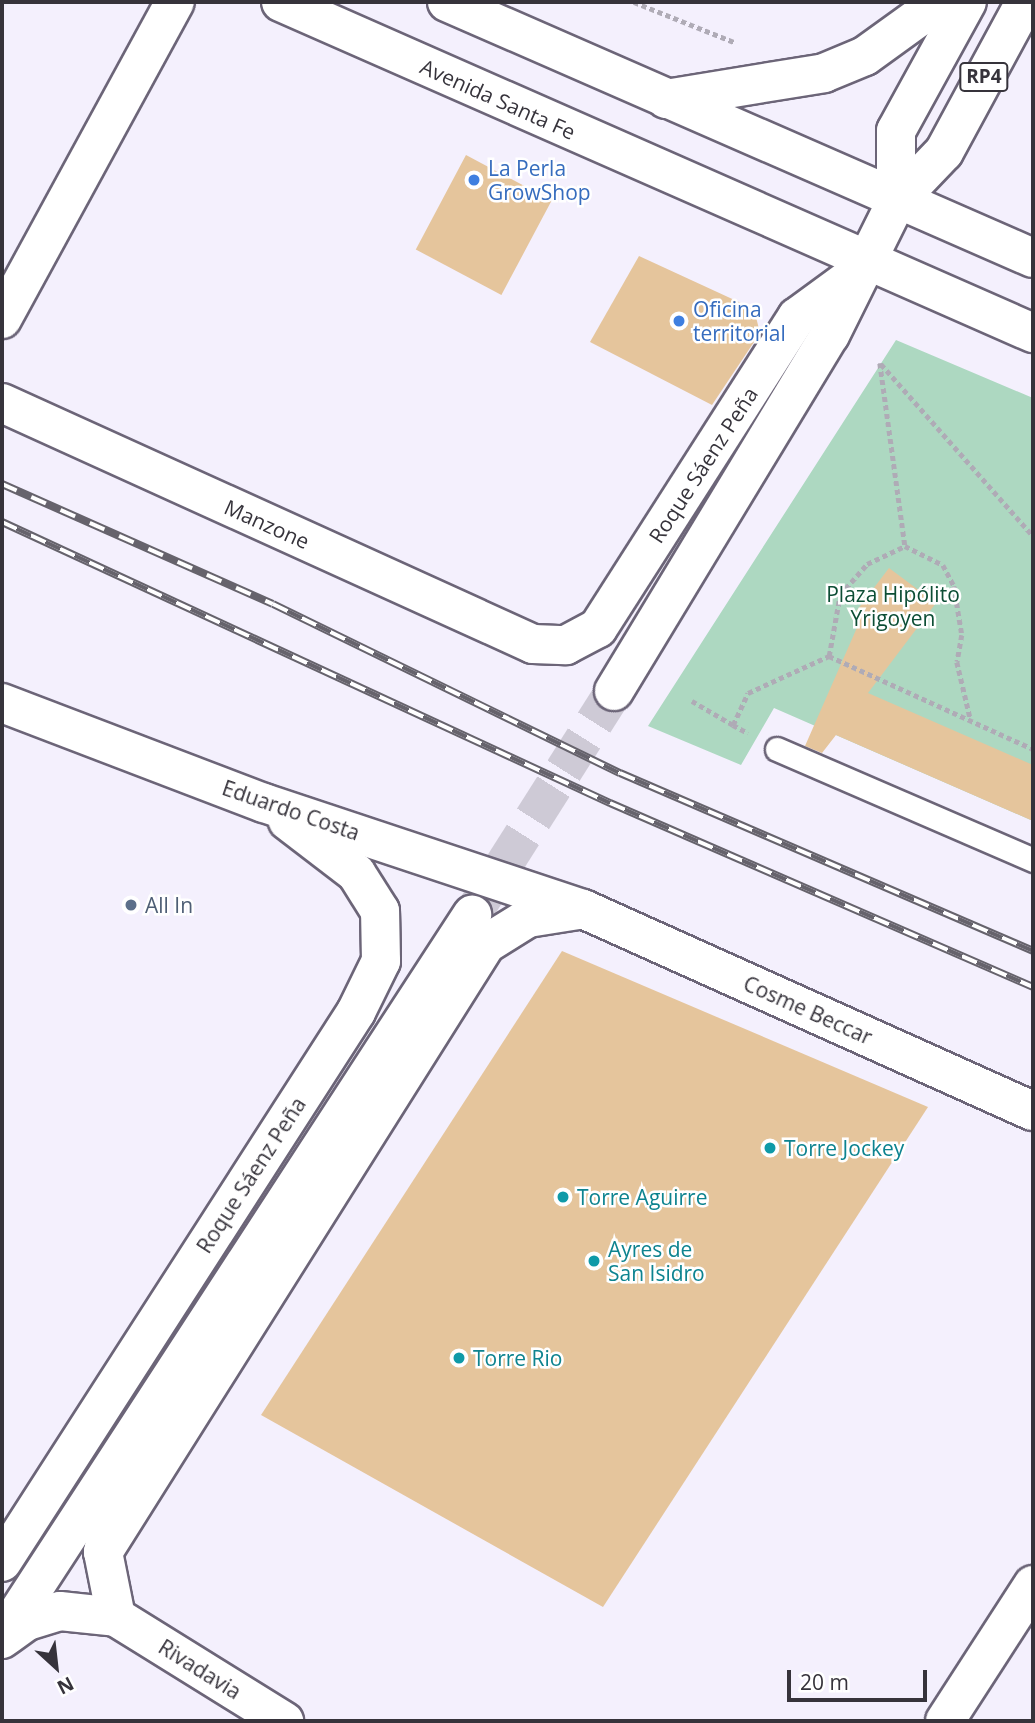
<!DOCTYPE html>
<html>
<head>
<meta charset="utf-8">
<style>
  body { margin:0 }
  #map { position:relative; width:1035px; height:1723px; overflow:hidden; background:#f4f0fd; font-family:"Open Sans",sans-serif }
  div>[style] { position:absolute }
  .green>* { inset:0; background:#add8c1 }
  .building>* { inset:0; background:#e5c59c; transform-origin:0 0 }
  .secondary-tunnel>* { height:38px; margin-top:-19px; transform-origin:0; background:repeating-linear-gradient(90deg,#cecad6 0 38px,transparent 0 57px) }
  .path>* { height:4.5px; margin-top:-2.25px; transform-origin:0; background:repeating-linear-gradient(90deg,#afabb6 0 5px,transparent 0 8.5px) }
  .roads { filter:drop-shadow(2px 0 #6c6578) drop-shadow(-2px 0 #6c6578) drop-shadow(0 2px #6c6578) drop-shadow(0 -2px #6c6578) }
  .service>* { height:23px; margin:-11.5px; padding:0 11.5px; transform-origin:11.5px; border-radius:11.5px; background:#fff }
  .minor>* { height:38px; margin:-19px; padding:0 19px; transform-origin:19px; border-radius:19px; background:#fff }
  .secondary>* { height:38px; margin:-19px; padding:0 19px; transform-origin:19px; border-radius:19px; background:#fff }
  .primary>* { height:38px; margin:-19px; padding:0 19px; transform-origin:19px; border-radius:19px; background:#fff }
  .rail>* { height:8px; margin-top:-4px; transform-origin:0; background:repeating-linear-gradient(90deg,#fff 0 16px,#66636c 0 32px); box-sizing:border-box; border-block:2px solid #66636c }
  .dots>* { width:19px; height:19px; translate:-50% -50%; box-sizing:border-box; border:4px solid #fff; border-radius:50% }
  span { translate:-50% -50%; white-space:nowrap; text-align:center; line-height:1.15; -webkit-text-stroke:5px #fff; paint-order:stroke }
  .shield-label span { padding:2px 5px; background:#fff; border:2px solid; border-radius:5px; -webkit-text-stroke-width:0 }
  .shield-label { font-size:19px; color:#36333b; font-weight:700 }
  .street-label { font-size:21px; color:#36333b }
  .shop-label { font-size:21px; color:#366cbe }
  .left { translate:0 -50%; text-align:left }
  .park-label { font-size:21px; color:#0d4e35 }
  .service-label { font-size:21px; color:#4e5e75 }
  .culture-label { font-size:21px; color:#0d838f }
  .frame { position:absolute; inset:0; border:4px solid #36333b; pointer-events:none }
  .north { position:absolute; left:21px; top:1632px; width:70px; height:70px; -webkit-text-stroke:5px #fff; paint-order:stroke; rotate:153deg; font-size:19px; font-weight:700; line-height:28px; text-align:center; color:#36333b }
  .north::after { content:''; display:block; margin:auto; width:24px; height:32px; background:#36333b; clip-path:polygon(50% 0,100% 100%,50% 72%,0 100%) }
  .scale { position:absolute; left:787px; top:1670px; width:140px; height:32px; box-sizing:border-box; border:4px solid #36333b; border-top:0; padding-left:9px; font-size:21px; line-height:24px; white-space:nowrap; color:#36333b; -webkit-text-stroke:5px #fff; paint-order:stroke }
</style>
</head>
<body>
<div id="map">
  <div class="green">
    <div style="clip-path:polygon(896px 340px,1033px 398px,1033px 821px,774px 708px,741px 765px,648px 726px)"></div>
  </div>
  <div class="building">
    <div style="left:466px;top:155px;width:97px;height:107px;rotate:28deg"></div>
    <div style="clip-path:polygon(639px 256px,754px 309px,760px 333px,712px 405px,590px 342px)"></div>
    <div style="clip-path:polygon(889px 568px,936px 603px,868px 693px,1033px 765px,1033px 821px,836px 735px,822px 753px,805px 746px,859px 623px,851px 618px)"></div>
    <div style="clip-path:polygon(562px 951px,928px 1107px,603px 1607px,261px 1415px)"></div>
  </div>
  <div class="secondary-tunnel">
    <div style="left:472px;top:915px;width:265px;rotate:-57.6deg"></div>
  </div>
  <div class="path">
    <div style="left:634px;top:2px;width:108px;rotate:21.8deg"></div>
    <div style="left:880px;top:363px;width:185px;rotate:82.2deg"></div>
    <div style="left:905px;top:546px;width:42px;rotate:26.6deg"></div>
    <div style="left:943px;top:565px;width:24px;rotate:62deg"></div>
    <div style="left:954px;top:586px;width:50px;rotate:80.7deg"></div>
    <div style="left:962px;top:635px;width:27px;rotate:100deg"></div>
    <div style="left:957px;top:662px;width:61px;rotate:76.7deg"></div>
    <div style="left:881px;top:364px;width:230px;rotate:48.5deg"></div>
    <div style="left:829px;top:656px;width:62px;rotate:-79.8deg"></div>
    <div style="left:840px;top:595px;width:41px;rotate:-48.9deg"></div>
    <div style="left:867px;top:564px;width:42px;rotate:-25.3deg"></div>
    <div style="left:692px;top:701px;width:48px;rotate:30.3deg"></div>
    <div style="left:733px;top:725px;width:35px;rotate:-65deg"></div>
    <div style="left:748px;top:693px;width:89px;rotate:-24.6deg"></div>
    <div style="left:829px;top:656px;width:224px;rotate:24.5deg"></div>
    <div style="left:733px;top:725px;width:17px;rotate:28deg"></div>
  </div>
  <div class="roads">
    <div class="service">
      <div style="left:777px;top:749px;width:279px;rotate:23.4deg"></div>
    </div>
    <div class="minor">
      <div style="left:2px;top:319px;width:361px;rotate:-61.4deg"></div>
      <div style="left:2px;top:403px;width:583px;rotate:24.41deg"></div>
      <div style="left:533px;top:644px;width:33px;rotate:2deg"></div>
      <div style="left:566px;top:645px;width:36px;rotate:-28deg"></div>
      <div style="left:598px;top:628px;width:369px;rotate:-57.4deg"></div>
      <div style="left:797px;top:317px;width:88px;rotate:-36.2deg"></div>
      <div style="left:2px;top:703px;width:280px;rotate:20.9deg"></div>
      <div style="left:264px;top:803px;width:336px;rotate:18.4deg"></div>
      <div style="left:583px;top:909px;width:493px;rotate:24.2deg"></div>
      <div style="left:103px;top:1552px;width:719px;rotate:-57.79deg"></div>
      <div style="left:486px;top:944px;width:49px;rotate:-31.8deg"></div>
      <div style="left:528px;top:918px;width:51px;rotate:-9.1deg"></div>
      <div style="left:2px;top:1562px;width:654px;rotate:-57.23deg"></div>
      <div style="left:356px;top:1012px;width:57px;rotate:-63.9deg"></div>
      <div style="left:381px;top:961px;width:50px;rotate:-91.1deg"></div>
      <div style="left:380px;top:911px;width:45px;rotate:-122.3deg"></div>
      <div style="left:356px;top:873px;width:86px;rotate:-142.6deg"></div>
      <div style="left:945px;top:1721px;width:162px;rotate:-57.1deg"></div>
    </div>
    <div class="secondary">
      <div style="left:281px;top:2px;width:822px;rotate:23.76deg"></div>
      <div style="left:447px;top:2px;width:639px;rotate:23.6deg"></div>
      <div style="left:614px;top:691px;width:416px;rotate:-58.8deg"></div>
      <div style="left:830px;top:335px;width:148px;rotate:-63.6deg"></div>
      <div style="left:116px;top:1617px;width:66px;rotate:-101.3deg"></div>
      <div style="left:103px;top:1552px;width:79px;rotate:-78.3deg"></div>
      <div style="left:2px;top:1637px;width:862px;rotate:-56.94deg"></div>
      <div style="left:2px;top:1639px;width:31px;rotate:-36deg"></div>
      <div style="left:27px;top:1621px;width:34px;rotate:-17deg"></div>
      <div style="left:60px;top:1611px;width:56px;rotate:6.1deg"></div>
      <div style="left:116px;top:1617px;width:198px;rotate:31.8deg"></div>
    </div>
    <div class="primary">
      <div style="left:666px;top:99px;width:160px;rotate:-9.3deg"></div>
      <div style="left:824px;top:73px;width:44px;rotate:-22.5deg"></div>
      <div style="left:865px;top:56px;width:92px;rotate:-35.8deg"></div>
      <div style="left:896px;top:202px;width:69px;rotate:-46.2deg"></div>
      <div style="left:944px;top:152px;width:170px;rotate:-61.6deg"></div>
      <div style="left:896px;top:202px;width:71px;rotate:-90deg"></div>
      <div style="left:896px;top:131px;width:147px;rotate:-61.2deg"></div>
    </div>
  </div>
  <div class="rail">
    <div style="left:2px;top:484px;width:296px;rotate:23.9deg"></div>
    <div style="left:273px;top:604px;width:386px;rotate:26deg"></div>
    <div style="left:620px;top:773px;width:450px;rotate:23.3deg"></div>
    <div style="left:2px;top:522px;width:670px;rotate:24.81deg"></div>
    <div style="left:610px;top:803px;width:461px;rotate:23.5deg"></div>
  </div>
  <div class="dots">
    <div style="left:474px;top:180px;background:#3f7fe0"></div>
    <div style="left:679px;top:321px;background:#3f7fe0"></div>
    <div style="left:131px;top:905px;background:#5c6f8a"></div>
    <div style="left:770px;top:1148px;background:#0f9aa8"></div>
    <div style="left:563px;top:1197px;background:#0f9aa8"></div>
    <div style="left:594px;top:1261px;background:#0f9aa8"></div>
    <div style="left:459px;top:1358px;background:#0f9aa8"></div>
  </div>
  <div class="shield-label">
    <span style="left:984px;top:77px">RP4</span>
  </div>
  <div class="street-label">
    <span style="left:498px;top:99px;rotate:24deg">Avenida Santa Fe</span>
    <span style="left:703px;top:465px;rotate:-57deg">Roque Sáenz Peña</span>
    <span style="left:267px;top:524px;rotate:24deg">Manzone</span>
    <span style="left:291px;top:810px;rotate:19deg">Eduardo Costa</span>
    <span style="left:808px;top:1010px;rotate:24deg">Cosme Beccar</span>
    <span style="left:251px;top:1175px;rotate:-57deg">Roque Sáenz Peña</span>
    <span style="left:200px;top:1669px;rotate:32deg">Rivadavia</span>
  </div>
  <div class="shop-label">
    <span class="left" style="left:488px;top:180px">La Perla<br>GrowShop</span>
    <span class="left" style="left:693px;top:321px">Oficina<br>territorial</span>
  </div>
  <div class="park-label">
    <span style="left:893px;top:606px">Plaza Hipólito<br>Yrigoyen</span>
  </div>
  <div class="service-label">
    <span class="left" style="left:145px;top:905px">All In</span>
  </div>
  <div class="culture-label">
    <span class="left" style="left:784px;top:1148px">Torre Jockey</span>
    <span class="left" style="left:577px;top:1197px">Torre Aguirre</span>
    <span class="left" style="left:608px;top:1261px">Ayres de<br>San Isidro</span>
    <span class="left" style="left:473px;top:1358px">Torre Rio</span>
  </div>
  <div class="frame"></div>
  <div class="north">N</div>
  <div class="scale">20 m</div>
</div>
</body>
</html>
